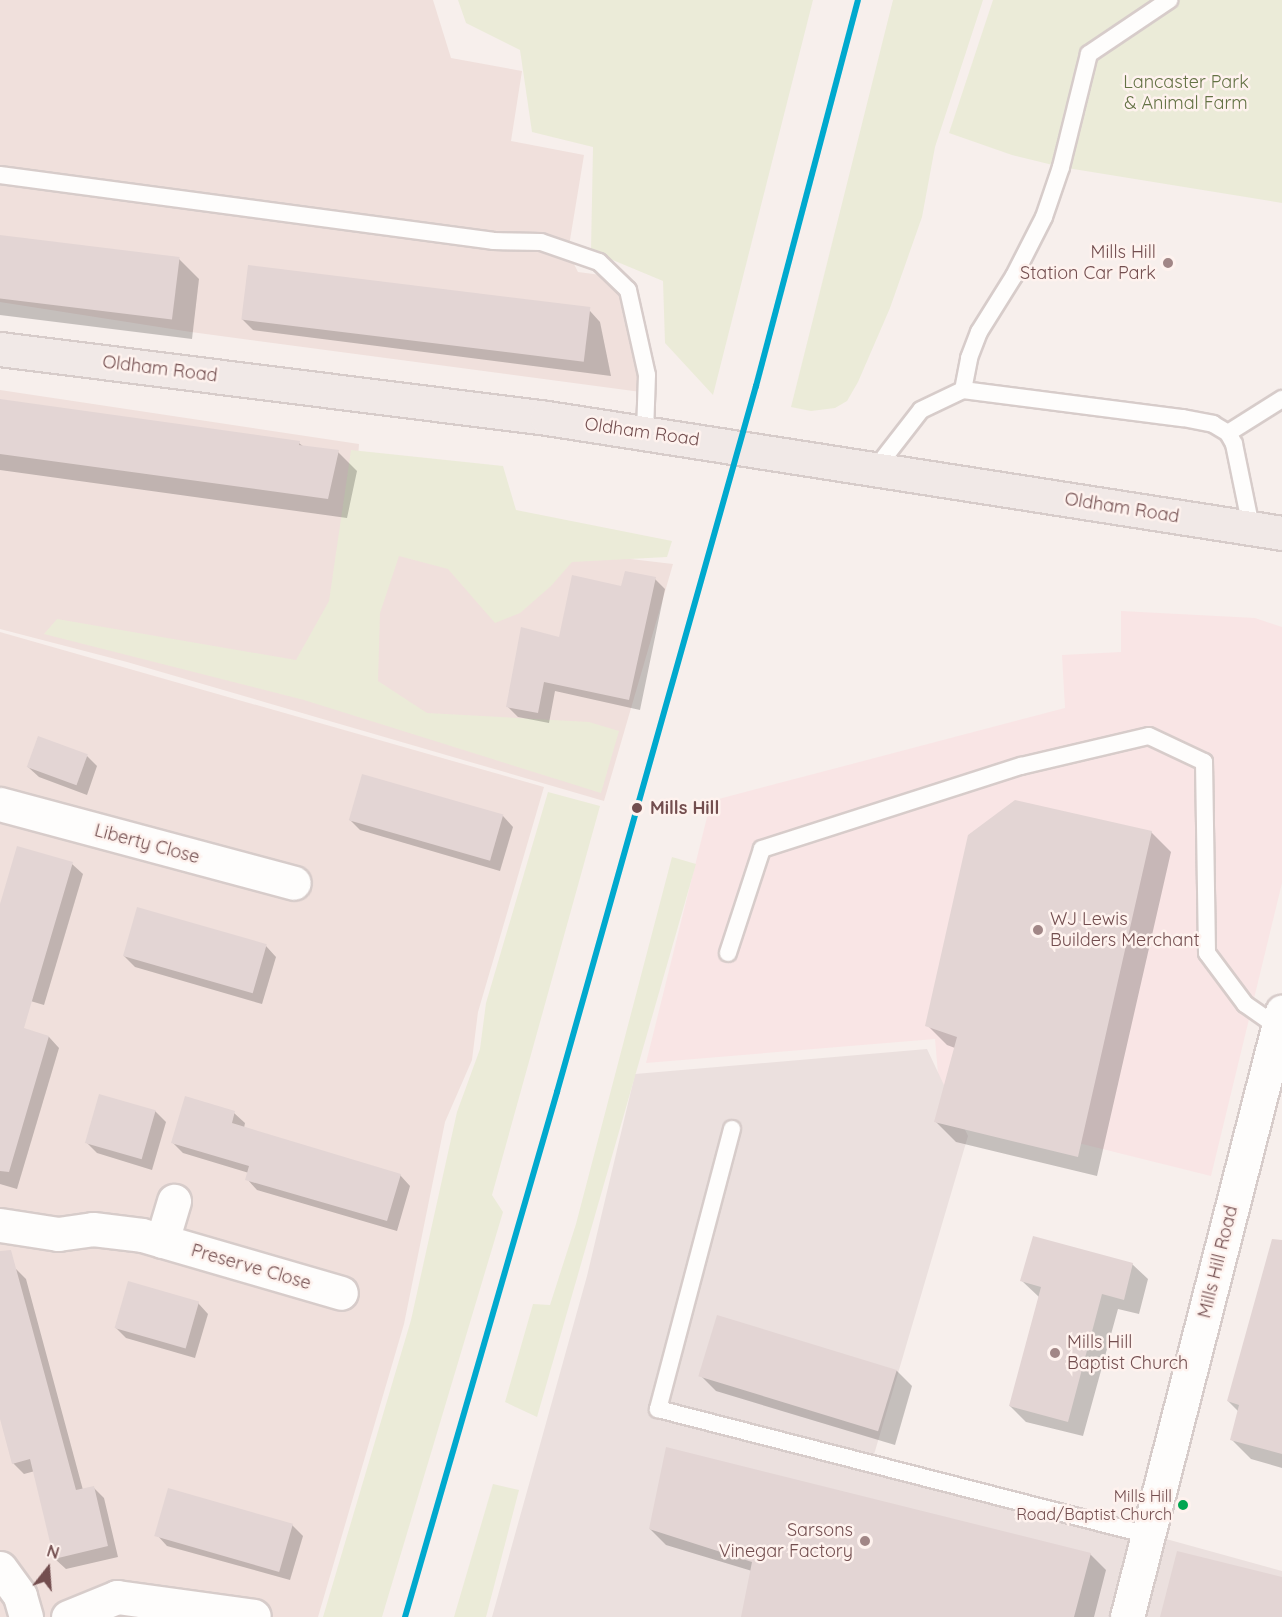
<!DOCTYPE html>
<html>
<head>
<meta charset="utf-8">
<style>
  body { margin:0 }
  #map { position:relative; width:1282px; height:1617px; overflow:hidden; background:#f7efec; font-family:Quicksand,sans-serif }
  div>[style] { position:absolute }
  .residential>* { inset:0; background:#f0e0dc }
  .commercial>* { inset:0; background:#f9e5e5 }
  .industrial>* { inset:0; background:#ebe0de }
  .green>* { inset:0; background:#ebebd8 }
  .shadow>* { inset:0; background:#0003 }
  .building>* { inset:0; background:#e3d5d4; transform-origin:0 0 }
  .roads { filter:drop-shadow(2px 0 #d7ccca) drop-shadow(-2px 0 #d7ccca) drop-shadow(0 2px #d7ccca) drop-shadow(0 -2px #d7ccca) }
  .service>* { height:16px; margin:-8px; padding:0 8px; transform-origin:8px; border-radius:8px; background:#fefdfc }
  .minor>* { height:33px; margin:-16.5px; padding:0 16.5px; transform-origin:16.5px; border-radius:16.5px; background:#fefdfc }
  .tertiary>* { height:33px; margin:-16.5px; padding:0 16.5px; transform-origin:16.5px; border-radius:16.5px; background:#fefdfc }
  .primary>* { height:33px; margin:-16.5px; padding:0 16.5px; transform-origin:16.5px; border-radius:16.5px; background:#f1e9e7 }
  .rail-1>* { height:6px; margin:-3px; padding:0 3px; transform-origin:3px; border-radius:3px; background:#00a9ce }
  .dots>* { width:16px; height:16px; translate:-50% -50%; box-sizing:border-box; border:3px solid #fef2ee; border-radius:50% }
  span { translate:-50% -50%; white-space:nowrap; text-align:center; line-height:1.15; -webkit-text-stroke:5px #fef2ee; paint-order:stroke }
  .bus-label { font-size:16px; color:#734e4f }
  .right { translate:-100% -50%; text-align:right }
  .park-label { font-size:18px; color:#637244 }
  .poi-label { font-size:18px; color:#734e4f }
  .left { translate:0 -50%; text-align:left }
  .street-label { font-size:18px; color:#734e4f }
  .stop-label { font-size:18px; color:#734e4f; font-weight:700 }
  .north { position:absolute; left:18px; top:1539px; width:60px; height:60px; -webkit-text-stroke:4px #fef2ee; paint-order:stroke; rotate:17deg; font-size:16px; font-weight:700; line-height:24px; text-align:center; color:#734e4f }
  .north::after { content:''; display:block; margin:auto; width:21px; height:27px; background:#734e4f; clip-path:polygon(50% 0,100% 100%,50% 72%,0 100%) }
</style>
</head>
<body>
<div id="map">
  <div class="residential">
    <div style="clip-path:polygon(0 0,433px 0,451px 58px,522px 71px,511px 141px,584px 155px,568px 252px,578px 272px,632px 279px,641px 392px,191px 332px,0 302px)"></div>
    <div style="clip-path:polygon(0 390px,359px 444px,353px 526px,673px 564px,604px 801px,127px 662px,0 629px)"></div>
    <div style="clip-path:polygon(0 632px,544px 787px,478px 1012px,472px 1060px,445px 1122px,404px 1324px,318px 1617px,0 1617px)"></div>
  </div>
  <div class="commercial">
    <div style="clip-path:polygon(1121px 611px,1255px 618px,1282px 627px,1282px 883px,1211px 1176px,941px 1109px,935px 1039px,646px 1063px,711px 801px,1065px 708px,1062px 655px,1121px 652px)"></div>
  </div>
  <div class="industrial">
    <div style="clip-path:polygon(927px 1049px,968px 1136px,873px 1458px,1282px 1571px,1282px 1617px,492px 1617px,587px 1276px,635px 1074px)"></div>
  </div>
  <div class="green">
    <div style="clip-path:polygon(458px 0,813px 0,713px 395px,665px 343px,663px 281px,591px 251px,593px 147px,532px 132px,520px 50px,466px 23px)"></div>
    <div style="clip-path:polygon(893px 0,983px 0,935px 147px,922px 217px,890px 308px,858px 382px,847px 401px,835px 408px,811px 411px,791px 407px)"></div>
    <div style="clip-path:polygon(993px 0,1282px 0,1282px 203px,1061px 167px,1012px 155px,949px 133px)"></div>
    <div style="clip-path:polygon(351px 450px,503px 466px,516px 510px,672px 541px,667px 557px,572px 562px,551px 586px,520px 613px,495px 623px,448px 569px,399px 556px,380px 613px,378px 681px,427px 713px,589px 722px,619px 731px,601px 793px,304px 700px,44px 634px,57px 619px,296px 660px,329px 601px)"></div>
    <div style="clip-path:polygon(548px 792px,600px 806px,492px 1195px,503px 1212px,382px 1617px,323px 1617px,411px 1320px,457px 1112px,480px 1049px,486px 1003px)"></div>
    <div style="clip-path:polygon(672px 857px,696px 864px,537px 1417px,505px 1402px,533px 1304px,550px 1305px,576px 1224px)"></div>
    <div style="clip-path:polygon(493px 1484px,519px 1490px,486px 1617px,454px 1617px)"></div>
  </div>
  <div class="shadow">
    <div style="clip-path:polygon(0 237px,179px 259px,199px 279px,192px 339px,0 315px)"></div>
    <div style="clip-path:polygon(590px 311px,600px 322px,611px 376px,253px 330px,242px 319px)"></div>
    <div style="clip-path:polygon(0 401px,299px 443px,304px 447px,338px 452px,357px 471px,347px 518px,0 470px)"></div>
    <div style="clip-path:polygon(655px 579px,665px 589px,640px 710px,555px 691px,549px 723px,518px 717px,507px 706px,560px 638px,622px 588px)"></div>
    <div style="clip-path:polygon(87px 756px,97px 766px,87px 795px,39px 777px,28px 767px)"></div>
    <div style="clip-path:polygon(503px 816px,513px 827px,500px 871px,360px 830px,350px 820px)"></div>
    <div style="clip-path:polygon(1151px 832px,1171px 852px,1097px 1176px,956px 1142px,936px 1122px,955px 1048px,947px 1045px,927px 1025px)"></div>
    <div style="clip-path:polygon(18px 848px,72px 864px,83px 874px,44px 1005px,0 992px,0 910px)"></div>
    <div style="clip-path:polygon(266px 946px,276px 957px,262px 1004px,135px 967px,124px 956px)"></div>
    <div style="clip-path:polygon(0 1022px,49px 1037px,59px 1048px,17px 1189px,0 1184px)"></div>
    <div style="clip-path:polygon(155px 1111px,166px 1122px,152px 1170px,97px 1153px,86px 1142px)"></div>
    <div style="clip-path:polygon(234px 1113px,245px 1123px,244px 1128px,400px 1175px,410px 1186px,397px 1231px,257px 1190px,247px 1179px,249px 1173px,183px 1153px,172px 1142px)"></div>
    <div style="clip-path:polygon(1132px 1264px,1148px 1279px,1139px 1314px,1118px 1309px,1083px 1436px,1026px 1422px,1010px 1406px,1039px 1297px,1022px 1281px)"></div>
    <div style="clip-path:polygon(15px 1268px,26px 1279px,83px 1490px,93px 1487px,104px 1498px,118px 1557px,66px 1569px,55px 1559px,35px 1471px,24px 1474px,13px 1463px,0 1414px,0 1272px)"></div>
    <div style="clip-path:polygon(1282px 1277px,1282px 1468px,1251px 1459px,1231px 1439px,1239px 1412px,1228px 1401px)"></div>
    <div style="clip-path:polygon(198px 1303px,208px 1314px,195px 1358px,126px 1338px,115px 1327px)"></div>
    <div style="clip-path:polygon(718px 1317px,897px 1371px,912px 1386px,895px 1445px,716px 1391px,701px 1376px)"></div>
    <div style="clip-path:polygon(292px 1525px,303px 1536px,290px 1580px,167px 1546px,157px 1535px)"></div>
    <div style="clip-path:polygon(650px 1529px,1090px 1554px,1106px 1570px,1094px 1617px,743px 1617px,752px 1571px,666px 1545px)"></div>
  </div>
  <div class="building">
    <div style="left:0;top:235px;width:181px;height:63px;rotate:7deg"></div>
    <div style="left:248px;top:265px;width:345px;height:55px;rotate:7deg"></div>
    <div style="clip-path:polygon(0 399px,300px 441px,299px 445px,339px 450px,328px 499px,0 454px)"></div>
    <div style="clip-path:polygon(625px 571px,656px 577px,629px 700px,544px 682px,538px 713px,506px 707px,521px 627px,559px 637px,572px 575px,621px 586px)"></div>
    <div style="left:38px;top:736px;width:53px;height:33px;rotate:20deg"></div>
    <div style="left:362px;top:774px;width:147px;height:48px;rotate:16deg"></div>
    <div style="clip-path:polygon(1015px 800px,1152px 831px,1078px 1157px,934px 1122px,957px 1037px,925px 1026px,968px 835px)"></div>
    <div style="clip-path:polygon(17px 846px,73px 862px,24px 1028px,49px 1036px,9px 1172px,0 1171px,0 904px)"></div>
    <div style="left:137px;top:907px;width:135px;height:51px;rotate:16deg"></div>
    <div style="left:99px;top:1094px;width:59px;height:51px;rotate:16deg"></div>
    <div style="clip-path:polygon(185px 1096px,235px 1111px,232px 1123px,401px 1174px,387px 1221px,245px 1180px,249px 1166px,171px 1143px)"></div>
    <div style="clip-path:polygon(1033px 1236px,1133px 1263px,1124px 1300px,1102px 1294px,1068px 1422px,1009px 1406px,1041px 1287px,1020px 1281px)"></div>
    <div style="clip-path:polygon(1272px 1239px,1282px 1240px,1282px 1454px,1230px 1440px,1239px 1405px,1227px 1401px)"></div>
    <div style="clip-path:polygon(11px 1250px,76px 1490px,94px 1486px,108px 1546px,54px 1559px,30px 1459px,12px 1464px,0 1419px,0 1251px)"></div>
    <div style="left:128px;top:1281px;width:74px;height:49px;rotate:16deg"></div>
    <div style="left:717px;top:1315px;width:188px;height:64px;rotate:17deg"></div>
    <div style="clip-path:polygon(666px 1447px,1091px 1553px,1074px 1617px,741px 1617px,752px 1562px,649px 1529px)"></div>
    <div style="left:168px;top:1488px;width:130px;height:50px;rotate:16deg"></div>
    <div style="clip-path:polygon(1177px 1551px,1282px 1577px,1282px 1617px,1160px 1617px)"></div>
  </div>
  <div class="roads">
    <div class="service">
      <div style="left:0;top:175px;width:497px;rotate:7.6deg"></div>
      <div style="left:493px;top:241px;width:48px;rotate:1.2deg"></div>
      <div style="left:541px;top:242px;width:61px;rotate:19deg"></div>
      <div style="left:599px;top:262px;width:40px;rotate:44deg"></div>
      <div style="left:628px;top:290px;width:87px;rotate:77.4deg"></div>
      <div style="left:647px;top:375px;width:58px;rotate:92deg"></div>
      <div style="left:963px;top:390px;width:33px;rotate:-79deg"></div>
      <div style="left:969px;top:358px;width:28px;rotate:-69deg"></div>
      <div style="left:979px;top:332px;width:66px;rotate:-58deg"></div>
      <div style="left:1014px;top:276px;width:66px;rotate:-63deg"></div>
      <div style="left:1044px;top:217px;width:53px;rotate:-71.2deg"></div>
      <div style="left:1061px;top:167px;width:116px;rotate:-76.1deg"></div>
      <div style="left:1089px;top:54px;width:97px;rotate:-34deg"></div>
      <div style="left:1228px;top:433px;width:64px;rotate:-32.2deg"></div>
      <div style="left:876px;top:468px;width:73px;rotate:-52.2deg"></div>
      <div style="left:921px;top:410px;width:47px;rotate:-25.5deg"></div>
      <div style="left:963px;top:390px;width:222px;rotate:7.3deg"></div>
      <div style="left:1183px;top:418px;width:31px;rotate:11deg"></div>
      <div style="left:1213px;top:424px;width:17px;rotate:31deg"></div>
      <div style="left:1228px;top:433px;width:13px;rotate:61deg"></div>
      <div style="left:1234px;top:444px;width:85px;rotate:78.4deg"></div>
      <div style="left:728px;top:953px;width:109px;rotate:-71.9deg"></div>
      <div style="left:762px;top:849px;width:272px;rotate:-17.8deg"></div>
      <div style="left:1021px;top:766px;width:131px;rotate:-13.2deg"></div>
      <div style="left:1149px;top:736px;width:61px;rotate:25.3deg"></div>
      <div style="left:1204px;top:762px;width:191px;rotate:89.1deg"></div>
      <div style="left:1207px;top:953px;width:64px;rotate:53.3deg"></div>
      <div style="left:1245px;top:1004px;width:40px;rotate:34.9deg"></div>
      <div style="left:732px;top:1129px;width:290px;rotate:104.8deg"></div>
      <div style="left:658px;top:1409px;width:506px;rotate:14.42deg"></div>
    </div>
    <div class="minor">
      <div style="left:0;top:804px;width:304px;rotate:15deg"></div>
      <div style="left:0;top:1225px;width:59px;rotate:8.8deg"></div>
      <div style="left:58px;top:1234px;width:35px;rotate:-8deg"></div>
      <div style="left:93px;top:1229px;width:49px;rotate:7deg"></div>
      <div style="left:142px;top:1235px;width:207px;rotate:16.2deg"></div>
      <div style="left:162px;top:1241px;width:42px;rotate:-73.3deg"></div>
      <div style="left:0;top:1568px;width:34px;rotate:54deg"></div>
      <div style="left:20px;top:1596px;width:22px;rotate:74deg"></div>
      <div style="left:68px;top:1617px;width:53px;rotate:-22.2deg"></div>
      <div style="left:117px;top:1597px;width:138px;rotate:7.9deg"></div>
    </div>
    <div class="tertiary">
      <div style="left:1127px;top:1617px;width:625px;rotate:-75.63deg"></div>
    </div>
    <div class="primary">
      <div style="left:0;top:349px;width:551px;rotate:7.19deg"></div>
      <div style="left:547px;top:418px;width:744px;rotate:8.89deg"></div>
    </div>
  </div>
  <div class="rail-1">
    <div style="left:405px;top:1617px;width:547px;rotate:-73.85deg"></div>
    <div style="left:557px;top:1092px;width:734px;rotate:-74.26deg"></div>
    <div style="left:756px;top:386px;width:399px;rotate:-75.2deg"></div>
  </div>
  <div class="dots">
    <div style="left:1168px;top:263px;background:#a18686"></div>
    <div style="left:637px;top:808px;background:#734e4f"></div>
    <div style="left:1038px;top:930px;background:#a18686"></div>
    <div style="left:1055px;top:1353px;background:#a18686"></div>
    <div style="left:1183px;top:1505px;background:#00a651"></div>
    <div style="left:865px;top:1541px;background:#a18686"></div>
  </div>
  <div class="bus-label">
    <span class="right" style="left:1172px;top:1505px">Mills Hill<br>Road/Baptist Church</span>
  </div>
  <div class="park-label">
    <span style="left:1186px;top:93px">Lancaster Park<br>&amp; Animal Farm</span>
  </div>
  <div class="poi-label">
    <span class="right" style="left:1156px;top:263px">Mills Hill<br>Station Car Park</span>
    <span class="left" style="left:1050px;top:930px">WJ Lewis<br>Builders Merchant</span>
    <span class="left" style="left:1067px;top:1353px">Mills Hill<br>Baptist Church</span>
    <span class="right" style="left:853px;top:1541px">Sarsons<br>Vinegar Factory</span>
  </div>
  <div class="street-label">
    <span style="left:160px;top:369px;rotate:7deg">Oldham Road</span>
    <span style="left:642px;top:432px;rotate:8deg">Oldham Road</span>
    <span style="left:1122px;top:508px;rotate:9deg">Oldham Road</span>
    <span style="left:147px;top:844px;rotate:15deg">Liberty Close</span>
    <span style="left:1218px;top:1262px;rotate:-76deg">Mills Hill Road</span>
    <span style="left:251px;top:1267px;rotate:16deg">Preserve Close</span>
  </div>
  <div class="stop-label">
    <span class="left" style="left:650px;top:808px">Mills Hill</span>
  </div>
  <div class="north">N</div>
</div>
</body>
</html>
